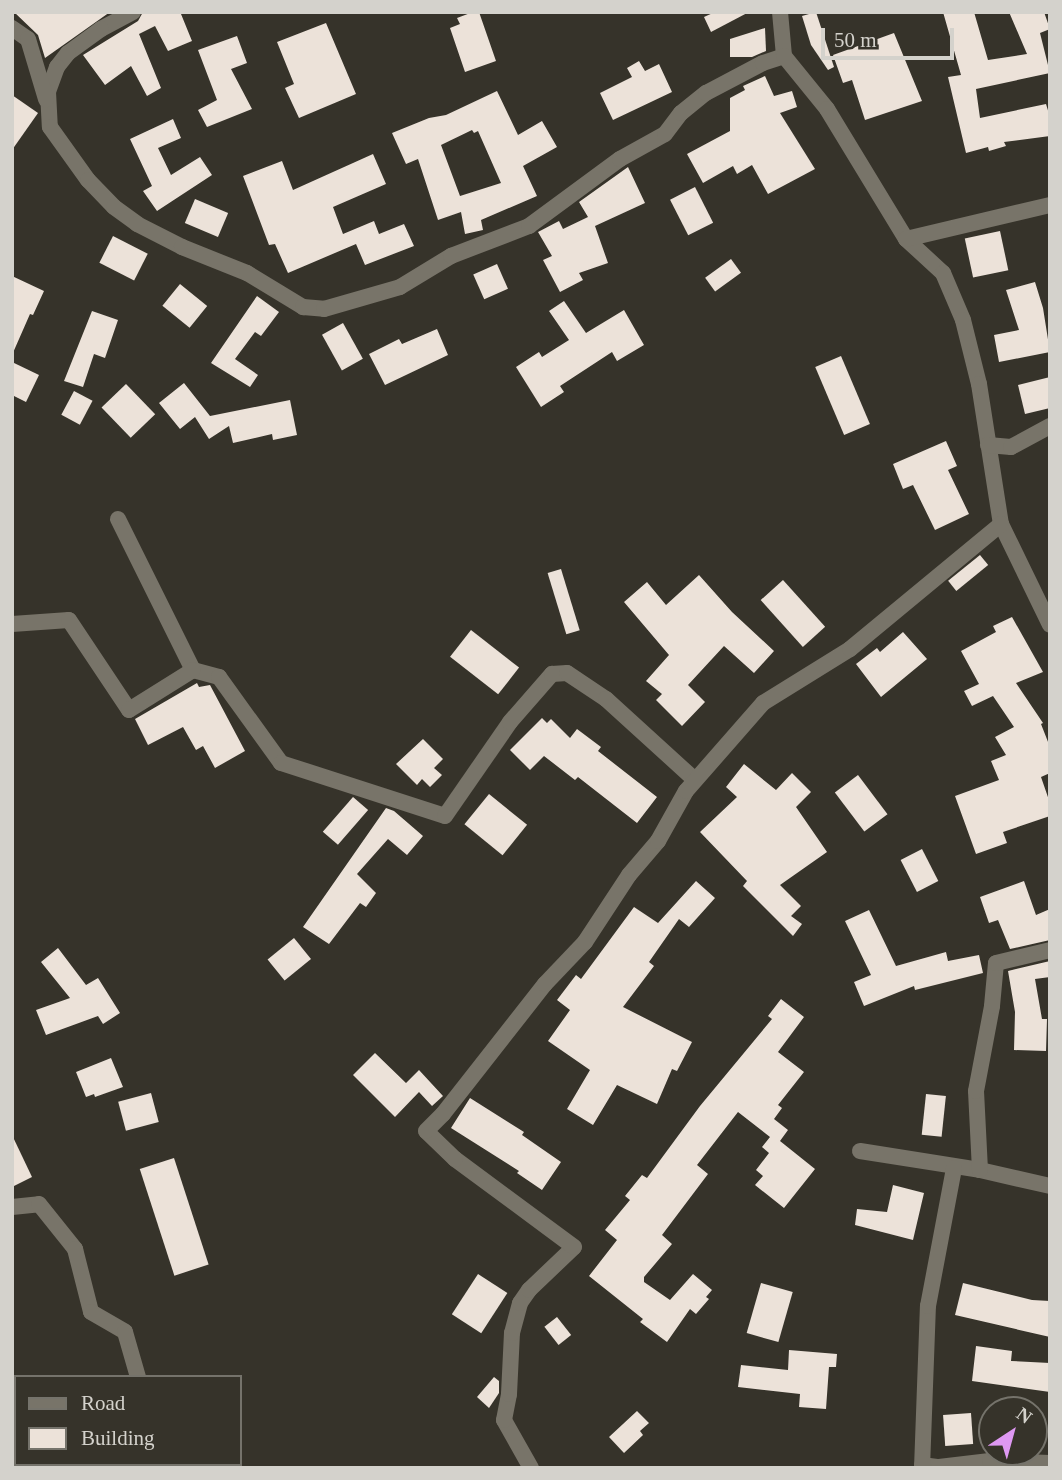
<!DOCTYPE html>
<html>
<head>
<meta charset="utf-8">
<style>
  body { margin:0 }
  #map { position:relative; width:1062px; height:1480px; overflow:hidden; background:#36332a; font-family:"Times New Roman",serif }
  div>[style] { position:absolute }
  .building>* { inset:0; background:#ece2d9; transform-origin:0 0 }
  .minor>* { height:16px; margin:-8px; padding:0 8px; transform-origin:8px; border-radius:8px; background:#787469 }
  span { translate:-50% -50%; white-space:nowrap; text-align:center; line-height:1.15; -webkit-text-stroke:7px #36332a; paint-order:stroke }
  .frame { position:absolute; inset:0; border:14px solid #d4d2cc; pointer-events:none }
  .legend { position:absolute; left:14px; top:1375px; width:228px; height:91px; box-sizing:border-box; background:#36332a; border:2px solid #75736b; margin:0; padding:9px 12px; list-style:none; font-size:21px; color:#d4d2cc }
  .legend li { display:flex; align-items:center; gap:14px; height:35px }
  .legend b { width:35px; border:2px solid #75736b }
  .north { position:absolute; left:978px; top:1396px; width:70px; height:70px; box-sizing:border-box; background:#36332a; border:2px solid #75736b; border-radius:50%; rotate:36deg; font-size:19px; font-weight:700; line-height:28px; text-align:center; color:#d4d2cc }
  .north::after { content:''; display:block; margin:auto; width:24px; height:32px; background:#de98f2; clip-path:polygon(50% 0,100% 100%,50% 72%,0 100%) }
  .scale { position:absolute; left:821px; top:28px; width:133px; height:32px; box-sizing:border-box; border:4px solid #d4d2cc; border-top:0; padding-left:9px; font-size:21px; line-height:24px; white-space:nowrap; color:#d4d2cc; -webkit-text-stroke:5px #36332a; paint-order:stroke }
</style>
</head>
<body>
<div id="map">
  <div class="building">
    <div style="clip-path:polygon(14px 12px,110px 12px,45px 58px,38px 35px)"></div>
    <div style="clip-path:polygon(143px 12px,185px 12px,181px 14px,192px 41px,168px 51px,155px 26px,139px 34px,161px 88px,147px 96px,131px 66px,105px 85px,83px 55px,138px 21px)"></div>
    <div style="clip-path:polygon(473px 12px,479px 12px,496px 61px,465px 72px,450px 28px,460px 24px,457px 18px)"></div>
    <div style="clip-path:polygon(715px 12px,749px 12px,711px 32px,704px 17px)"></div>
    <div style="clip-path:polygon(816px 12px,834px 67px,828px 70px,811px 45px,802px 16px)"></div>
    <div style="clip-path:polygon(943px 12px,974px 12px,988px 60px,1027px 54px,1009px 12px,1044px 12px,1050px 29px,1040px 33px,1050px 73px,976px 89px,980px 118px,1046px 104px,1050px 117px,1050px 136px,1004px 142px,1006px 146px,989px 151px,988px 147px,966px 153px,948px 77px,961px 75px)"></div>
    <div style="clip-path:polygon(326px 23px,356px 94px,299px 118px,285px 88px,294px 84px,277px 42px)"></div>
    <div style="clip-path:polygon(765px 28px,766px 51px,752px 57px,730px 57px,730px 39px)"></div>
    <div style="clip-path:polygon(894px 33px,922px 101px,865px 120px,852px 80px,843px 83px,833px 55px)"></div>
    <div style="clip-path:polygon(237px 36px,247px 63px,231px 69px,252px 109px,207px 127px,198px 110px,217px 100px,198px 50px)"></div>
    <div style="clip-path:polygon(639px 61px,645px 71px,659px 64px,672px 92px,613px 120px,600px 93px,632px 77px,627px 68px)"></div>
    <div style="clip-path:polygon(765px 76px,774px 96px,792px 91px,797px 107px,780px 113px,815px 169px,768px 194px,752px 165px,737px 174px,733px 166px,703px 183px,687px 154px,730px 131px,730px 98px,745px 90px,743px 86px)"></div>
    <div style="clip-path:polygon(evenodd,497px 91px,518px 135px,542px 121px,557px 147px,523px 166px,537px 196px,481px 220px,483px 230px,465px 234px,461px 212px,438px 220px,418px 159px,406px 164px,392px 133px,429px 118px,446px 115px,497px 91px,472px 130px,474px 133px,478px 131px,501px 183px,460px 196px,441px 145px,472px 130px)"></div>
    <div style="clip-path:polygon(12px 95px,38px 113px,12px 150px)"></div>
    <div style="clip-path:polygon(173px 119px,181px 138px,158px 148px,171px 175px,200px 157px,212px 175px,157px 211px,143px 191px,152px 186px,130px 139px)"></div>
    <div style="clip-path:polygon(373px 154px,386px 184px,333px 207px,343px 234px,374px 221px,379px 234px,404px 224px,414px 246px,365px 265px,356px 244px,288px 273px,275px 244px,269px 245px,243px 176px,282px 161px,293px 190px)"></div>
    <div style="clip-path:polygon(628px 167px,645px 203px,595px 226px,608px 263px,579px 273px,583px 280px,560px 292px,543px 260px,552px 256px,538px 232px,559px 221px,563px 229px,588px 217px,579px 202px)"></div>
    <div style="left:695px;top:187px;width:40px;height:28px;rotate:63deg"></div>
    <div style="left:195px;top:199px;width:36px;height:26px;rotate:23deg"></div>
    <div style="left:1000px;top:231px;width:40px;height:36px;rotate:78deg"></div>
    <div style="left:113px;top:236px;width:39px;height:30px;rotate:27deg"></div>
    <div style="left:731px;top:259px;width:17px;height:32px;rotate:54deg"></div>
    <div style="left:497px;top:264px;width:27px;height:26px;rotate:66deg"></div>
    <div style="clip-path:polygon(12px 276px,44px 291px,33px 315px,30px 314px,12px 355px)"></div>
    <div style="clip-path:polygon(1035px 282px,1043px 308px,1050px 352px,999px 362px,994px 335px,1019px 330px,1006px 290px)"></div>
    <div style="left:180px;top:284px;width:35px;height:28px;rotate:39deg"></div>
    <div style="clip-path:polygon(257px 296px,279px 312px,261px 336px,255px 332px,235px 359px,258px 375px,250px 387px,211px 363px)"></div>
    <div style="clip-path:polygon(564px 301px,586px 333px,624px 310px,644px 345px,617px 361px,612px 352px,560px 386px,564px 392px,541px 407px,516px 367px,539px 352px,542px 357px,569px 340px,549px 311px)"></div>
    <div style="clip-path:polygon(92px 311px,118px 320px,105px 358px,94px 354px,83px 387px,64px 381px)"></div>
    <div style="left:343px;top:323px;width:41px;height:24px;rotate:61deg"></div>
    <div style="clip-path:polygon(437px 329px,448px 355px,385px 385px,369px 354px,399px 339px,402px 344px)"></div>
    <div style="left:841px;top:356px;width:74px;height:28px;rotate:67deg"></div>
    <div style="clip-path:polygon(12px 362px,39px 375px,26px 402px,12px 395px)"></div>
    <div style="clip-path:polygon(1050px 377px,1050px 408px,1025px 414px,1018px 385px)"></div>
    <div style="clip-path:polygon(184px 383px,210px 416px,290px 400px,297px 435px,273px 440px,272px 434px,233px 443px,229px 426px,209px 439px,195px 417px,180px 429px,159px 403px)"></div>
    <div style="left:126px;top:384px;width:42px;height:34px;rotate:46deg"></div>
    <div style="left:74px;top:391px;width:21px;height:27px;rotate:28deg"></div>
    <div style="clip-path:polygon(946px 441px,957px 466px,948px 470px,969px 514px,935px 530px,913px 485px,903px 489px,893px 464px)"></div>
    <div style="left:980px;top:555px;width:13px;height:41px;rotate:51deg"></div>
    <div style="left:561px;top:569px;width:64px;height:14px;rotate:73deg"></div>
    <div style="clip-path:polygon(699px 575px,732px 612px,774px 651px,754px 673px,724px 646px,688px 685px,705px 702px,682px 726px,656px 700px,662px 694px,646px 681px,669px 655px,624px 602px,647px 582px,666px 605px)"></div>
    <div style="left:783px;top:580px;width:63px;height:30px;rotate:48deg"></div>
    <div style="clip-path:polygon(1012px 617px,1043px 672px,1016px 683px,1043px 723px,1041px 724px,1050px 747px,1050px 773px,1041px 777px,1050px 803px,1050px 816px,1003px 832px,1007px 843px,976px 854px,955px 796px,999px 780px,991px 761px,1006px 755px,995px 737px,1014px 727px,993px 696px,972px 706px,964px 691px,979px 684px,961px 651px,996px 632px,993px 626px)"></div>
    <div style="left:471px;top:630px;width:61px;height:34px;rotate:38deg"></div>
    <div style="clip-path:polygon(903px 632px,927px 659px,881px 697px,856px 664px,877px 648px,880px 652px)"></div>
    <div style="clip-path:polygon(197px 683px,199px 687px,210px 685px,245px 751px,215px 768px,203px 746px,196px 750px,183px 727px,148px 745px,135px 719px)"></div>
    <div style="clip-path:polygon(542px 718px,547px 723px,551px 719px,570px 738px,577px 729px,601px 747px,598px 751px,657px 797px,637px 823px,578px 777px,575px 780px,544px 756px,530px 770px,510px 750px)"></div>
    <div style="clip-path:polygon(423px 739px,443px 759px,434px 768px,442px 775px,430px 787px,422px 779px,417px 785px,396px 764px)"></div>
    <div style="clip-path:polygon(744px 764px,776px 790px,792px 773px,811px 792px,796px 807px,827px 852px,780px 885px,801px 906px,791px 916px,802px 924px,793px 936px,743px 886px,747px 881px,700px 832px,737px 797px,726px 787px)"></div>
    <div style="left:858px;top:775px;width:49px;height:29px;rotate:53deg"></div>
    <div style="left:489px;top:794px;width:49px;height:39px;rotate:39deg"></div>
    <div style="left:353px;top:797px;width:20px;height:46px;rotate:41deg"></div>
    <div style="clip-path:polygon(386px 808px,394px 811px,423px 836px,407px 855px,388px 839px,357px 874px,376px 893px,366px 907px,360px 903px,329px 944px,303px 927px)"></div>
    <div style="left:922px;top:849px;width:36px;height:24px;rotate:63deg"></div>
    <div style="clip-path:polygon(696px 881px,715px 898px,689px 927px,679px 919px,649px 962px,654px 966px,623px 1007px,692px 1042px,677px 1071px,672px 1069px,657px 1104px,617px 1085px,593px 1125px,567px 1109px,590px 1070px,548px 1041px,570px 1010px,557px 1000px,576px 975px,581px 979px,634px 907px,658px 923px)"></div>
    <div style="clip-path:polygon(1024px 881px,1036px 915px,1050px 909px,1050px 940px,1010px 949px,998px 920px,989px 923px,980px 897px)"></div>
    <div style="clip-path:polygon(869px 910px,896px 966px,946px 952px,948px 961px,979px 955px,983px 973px,915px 990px,914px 986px,864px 1006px,854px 982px,871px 975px,845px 921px)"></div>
    <div style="left:294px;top:938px;width:27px;height:34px;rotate:51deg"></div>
    <div style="clip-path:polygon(58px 948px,86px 985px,98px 978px,120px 1013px,103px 1024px,98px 1016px,46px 1035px,36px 1010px,70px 998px,41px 962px)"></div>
    <div style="clip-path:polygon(1050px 961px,1050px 977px,1035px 979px,1042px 1019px,1047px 1019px,1046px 1051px,1014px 1050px,1015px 1012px,1008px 971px)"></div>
    <div style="clip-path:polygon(781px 999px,804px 1017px,778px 1052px,804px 1072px,778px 1105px,782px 1108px,774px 1119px,788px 1130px,780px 1141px,815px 1169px,784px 1208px,755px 1185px,763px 1176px,756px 1170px,769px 1153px,762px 1147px,770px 1137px,738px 1112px,697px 1165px,708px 1174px,662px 1235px,672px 1244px,644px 1277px,644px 1282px,670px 1300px,693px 1274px,712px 1290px,706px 1297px,709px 1299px,696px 1314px,690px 1309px,667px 1342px,640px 1322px,643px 1319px,589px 1276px,617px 1240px,605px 1230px,630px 1200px,625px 1196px,642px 1175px,647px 1178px,700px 1106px,772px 1019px,768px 1016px)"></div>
    <div style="clip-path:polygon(375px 1053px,406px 1083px,419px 1070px,443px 1096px,432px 1106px,419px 1092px,395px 1117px,353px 1075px)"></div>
    <div style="clip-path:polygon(111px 1058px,123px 1087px,95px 1097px,94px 1094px,86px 1097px,76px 1072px)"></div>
    <div style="left:151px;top:1093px;width:30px;height:34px;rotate:75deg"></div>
    <div style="left:926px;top:1094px;width:20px;height:41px;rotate:6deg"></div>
    <div style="clip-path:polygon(470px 1098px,524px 1132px,522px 1135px,561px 1162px,542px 1190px,517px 1173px,519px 1171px,451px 1128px)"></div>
    <div style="clip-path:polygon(12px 1135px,32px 1177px,12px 1187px)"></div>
    <div style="left:174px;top:1158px;width:112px;height:36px;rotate:72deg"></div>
    <div style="clip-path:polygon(893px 1185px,924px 1193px,913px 1240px,855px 1225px,857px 1209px,887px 1212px)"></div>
    <div style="left:478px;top:1274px;width:35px;height:48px;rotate:33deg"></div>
    <div style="left:761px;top:1283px;width:33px;height:52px;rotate:16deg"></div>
    <div style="clip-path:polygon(963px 1283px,1032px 1300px,1050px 1301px,1050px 1337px,955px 1315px)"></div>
    <div style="left:557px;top:1317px;width:23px;height:16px;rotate:52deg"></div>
    <div style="clip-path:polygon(976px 1346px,1012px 1351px,1011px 1361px,1050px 1363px,1050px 1392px,972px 1381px)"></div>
    <div style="clip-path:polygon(789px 1350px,837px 1354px,836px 1367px,829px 1367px,826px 1409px,799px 1407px,800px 1394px,738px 1387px,741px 1365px,788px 1370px)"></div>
    <div style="clip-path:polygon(494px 1377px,499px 1381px,499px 1393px,489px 1408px,477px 1397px)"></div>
    <div style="clip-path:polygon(637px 1411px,649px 1423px,640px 1431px,643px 1435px,624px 1453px,609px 1437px)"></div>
    <div style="left:971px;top:1413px;width:31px;height:28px;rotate:86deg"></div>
  </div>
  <div class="minor">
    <div style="left:133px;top:12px;width:36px;rotate:152deg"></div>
    <div style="left:101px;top:29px;width:41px;rotate:144deg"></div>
    <div style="left:68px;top:53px;width:18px;rotate:128deg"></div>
    <div style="left:57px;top:67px;width:27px;rotate:110deg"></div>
    <div style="left:48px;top:92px;width:35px;rotate:87deg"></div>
    <div style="left:50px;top:127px;width:65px;rotate:54.4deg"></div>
    <div style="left:88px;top:180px;width:37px;rotate:46deg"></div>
    <div style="left:114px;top:207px;width:29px;rotate:36deg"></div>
    <div style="left:137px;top:224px;width:51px;rotate:27.1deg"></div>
    <div style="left:182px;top:247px;width:70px;rotate:21.8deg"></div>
    <div style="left:247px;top:273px;width:66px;rotate:31.3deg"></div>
    <div style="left:303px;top:307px;width:21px;rotate:5deg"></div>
    <div style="left:324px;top:309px;width:79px;rotate:-16.1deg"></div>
    <div style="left:400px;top:287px;width:60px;rotate:-31.3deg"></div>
    <div style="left:451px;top:256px;width:84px;rotate:-21deg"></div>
    <div style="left:529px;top:226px;width:113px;rotate:-36.4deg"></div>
    <div style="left:620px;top:159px;width:51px;rotate:-29.1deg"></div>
    <div style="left:665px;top:134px;width:26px;rotate:-53deg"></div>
    <div style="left:681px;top:113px;width:32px;rotate:-39deg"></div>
    <div style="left:706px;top:93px;width:64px;rotate:-27.8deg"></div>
    <div style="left:763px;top:63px;width:22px;rotate:-18deg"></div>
    <div style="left:780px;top:12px;width:44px;rotate:84.8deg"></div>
    <div style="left:784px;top:56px;width:68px;rotate:50.9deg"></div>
    <div style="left:827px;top:109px;width:152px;rotate:58.7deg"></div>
    <div style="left:906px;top:239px;width:50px;rotate:42.6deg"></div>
    <div style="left:943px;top:273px;width:51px;rotate:66.9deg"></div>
    <div style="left:963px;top:320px;width:66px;rotate:76deg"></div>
    <div style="left:979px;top:384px;width:142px;rotate:81.1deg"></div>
    <div style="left:1001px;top:524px;width:112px;rotate:64.1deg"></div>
    <div style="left:12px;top:28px;width:19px;rotate:35deg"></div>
    <div style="left:28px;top:39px;width:63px;rotate:73.3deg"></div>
    <div style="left:906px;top:239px;width:148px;rotate:-13.3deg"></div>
    <div style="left:988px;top:445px;width:23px;rotate:5deg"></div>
    <div style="left:1011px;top:447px;width:44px;rotate:-28.3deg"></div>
    <div style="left:118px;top:519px;width:169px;rotate:63.6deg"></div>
    <div style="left:193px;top:670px;width:27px;rotate:15deg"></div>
    <div style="left:219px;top:677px;width:106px;rotate:54.2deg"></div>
    <div style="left:281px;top:763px;width:172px;rotate:17.9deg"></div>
    <div style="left:445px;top:816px;width:114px;rotate:-55.3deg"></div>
    <div style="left:510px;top:722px;width:64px;rotate:-48.8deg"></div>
    <div style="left:552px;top:674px;width:15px;rotate:-4deg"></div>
    <div style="left:567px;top:673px;width:47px;rotate:33.7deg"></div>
    <div style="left:606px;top:699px;width:120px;rotate:42.3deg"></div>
    <div style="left:12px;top:624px;width:57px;rotate:-4deg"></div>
    <div style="left:69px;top:620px;width:108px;rotate:56.3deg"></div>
    <div style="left:129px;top:710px;width:75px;rotate:-32deg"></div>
    <div style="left:860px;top:1151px;width:121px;rotate:9deg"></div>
    <div style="left:980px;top:1170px;width:72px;rotate:12.9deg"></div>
    <div style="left:980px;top:1170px;width:79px;rotate:-92.9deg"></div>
    <div style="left:976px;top:1091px;width:86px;rotate:-79.3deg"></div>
    <div style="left:992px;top:1006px;width:43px;rotate:-84.7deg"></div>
    <div style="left:996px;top:963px;width:56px;rotate:-13.5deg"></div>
    <div style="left:12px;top:1207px;width:27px;rotate:-6deg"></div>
    <div style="left:39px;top:1204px;width:58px;rotate:51.3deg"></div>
    <div style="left:75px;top:1249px;width:65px;rotate:75.7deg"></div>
    <div style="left:91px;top:1312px;width:39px;rotate:30deg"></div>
    <div style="left:125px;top:1332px;width:47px;rotate:73.9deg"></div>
    <div style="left:922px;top:1465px;width:17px;rotate:7deg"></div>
    <div style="left:939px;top:1467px;width:51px;rotate:-6.7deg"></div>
    <div style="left:990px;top:1461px;width:60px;rotate:1.9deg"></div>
    <div style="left:126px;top:1468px;width:4px;rotate:-90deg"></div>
    <div style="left:531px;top:1468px;width:55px;rotate:-119.4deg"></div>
    <div style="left:504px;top:1420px;width:26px;rotate:-79deg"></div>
    <div style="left:509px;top:1394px;width:61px;rotate:-87.2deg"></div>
    <div style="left:512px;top:1333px;width:31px;rotate:-75deg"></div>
    <div style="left:520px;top:1303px;width:16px;rotate:-55deg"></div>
    <div style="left:529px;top:1290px;width:62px;rotate:-43.7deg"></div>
    <div style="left:574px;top:1247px;width:148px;rotate:-143.5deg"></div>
    <div style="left:455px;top:1159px;width:40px;rotate:-136deg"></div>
    <div style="left:426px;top:1131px;width:24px;rotate:-45deg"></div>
    <div style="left:443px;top:1114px;width:165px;rotate:-51.9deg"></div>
    <div style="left:545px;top:984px;width:58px;rotate:-46.4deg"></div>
    <div style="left:585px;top:942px;width:80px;rotate:-56.7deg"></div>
    <div style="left:629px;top:875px;width:45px;rotate:-49.5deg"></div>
    <div style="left:658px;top:841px;width:57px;rotate:-60.8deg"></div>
    <div style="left:686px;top:791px;width:117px;rotate:-48.8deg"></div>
    <div style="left:763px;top:703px;width:102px;rotate:-31.8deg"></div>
    <div style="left:850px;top:649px;width:196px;rotate:-39.6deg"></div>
    <div style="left:922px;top:1468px;width:162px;rotate:-87.9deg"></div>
    <div style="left:928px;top:1306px;width:140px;rotate:-79.3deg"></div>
  </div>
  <div class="frame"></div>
  <ul class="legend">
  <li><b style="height:9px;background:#787469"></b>Road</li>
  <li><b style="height:19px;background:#ece2d9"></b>Building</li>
  </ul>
  <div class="north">N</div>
  <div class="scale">50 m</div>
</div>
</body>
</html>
